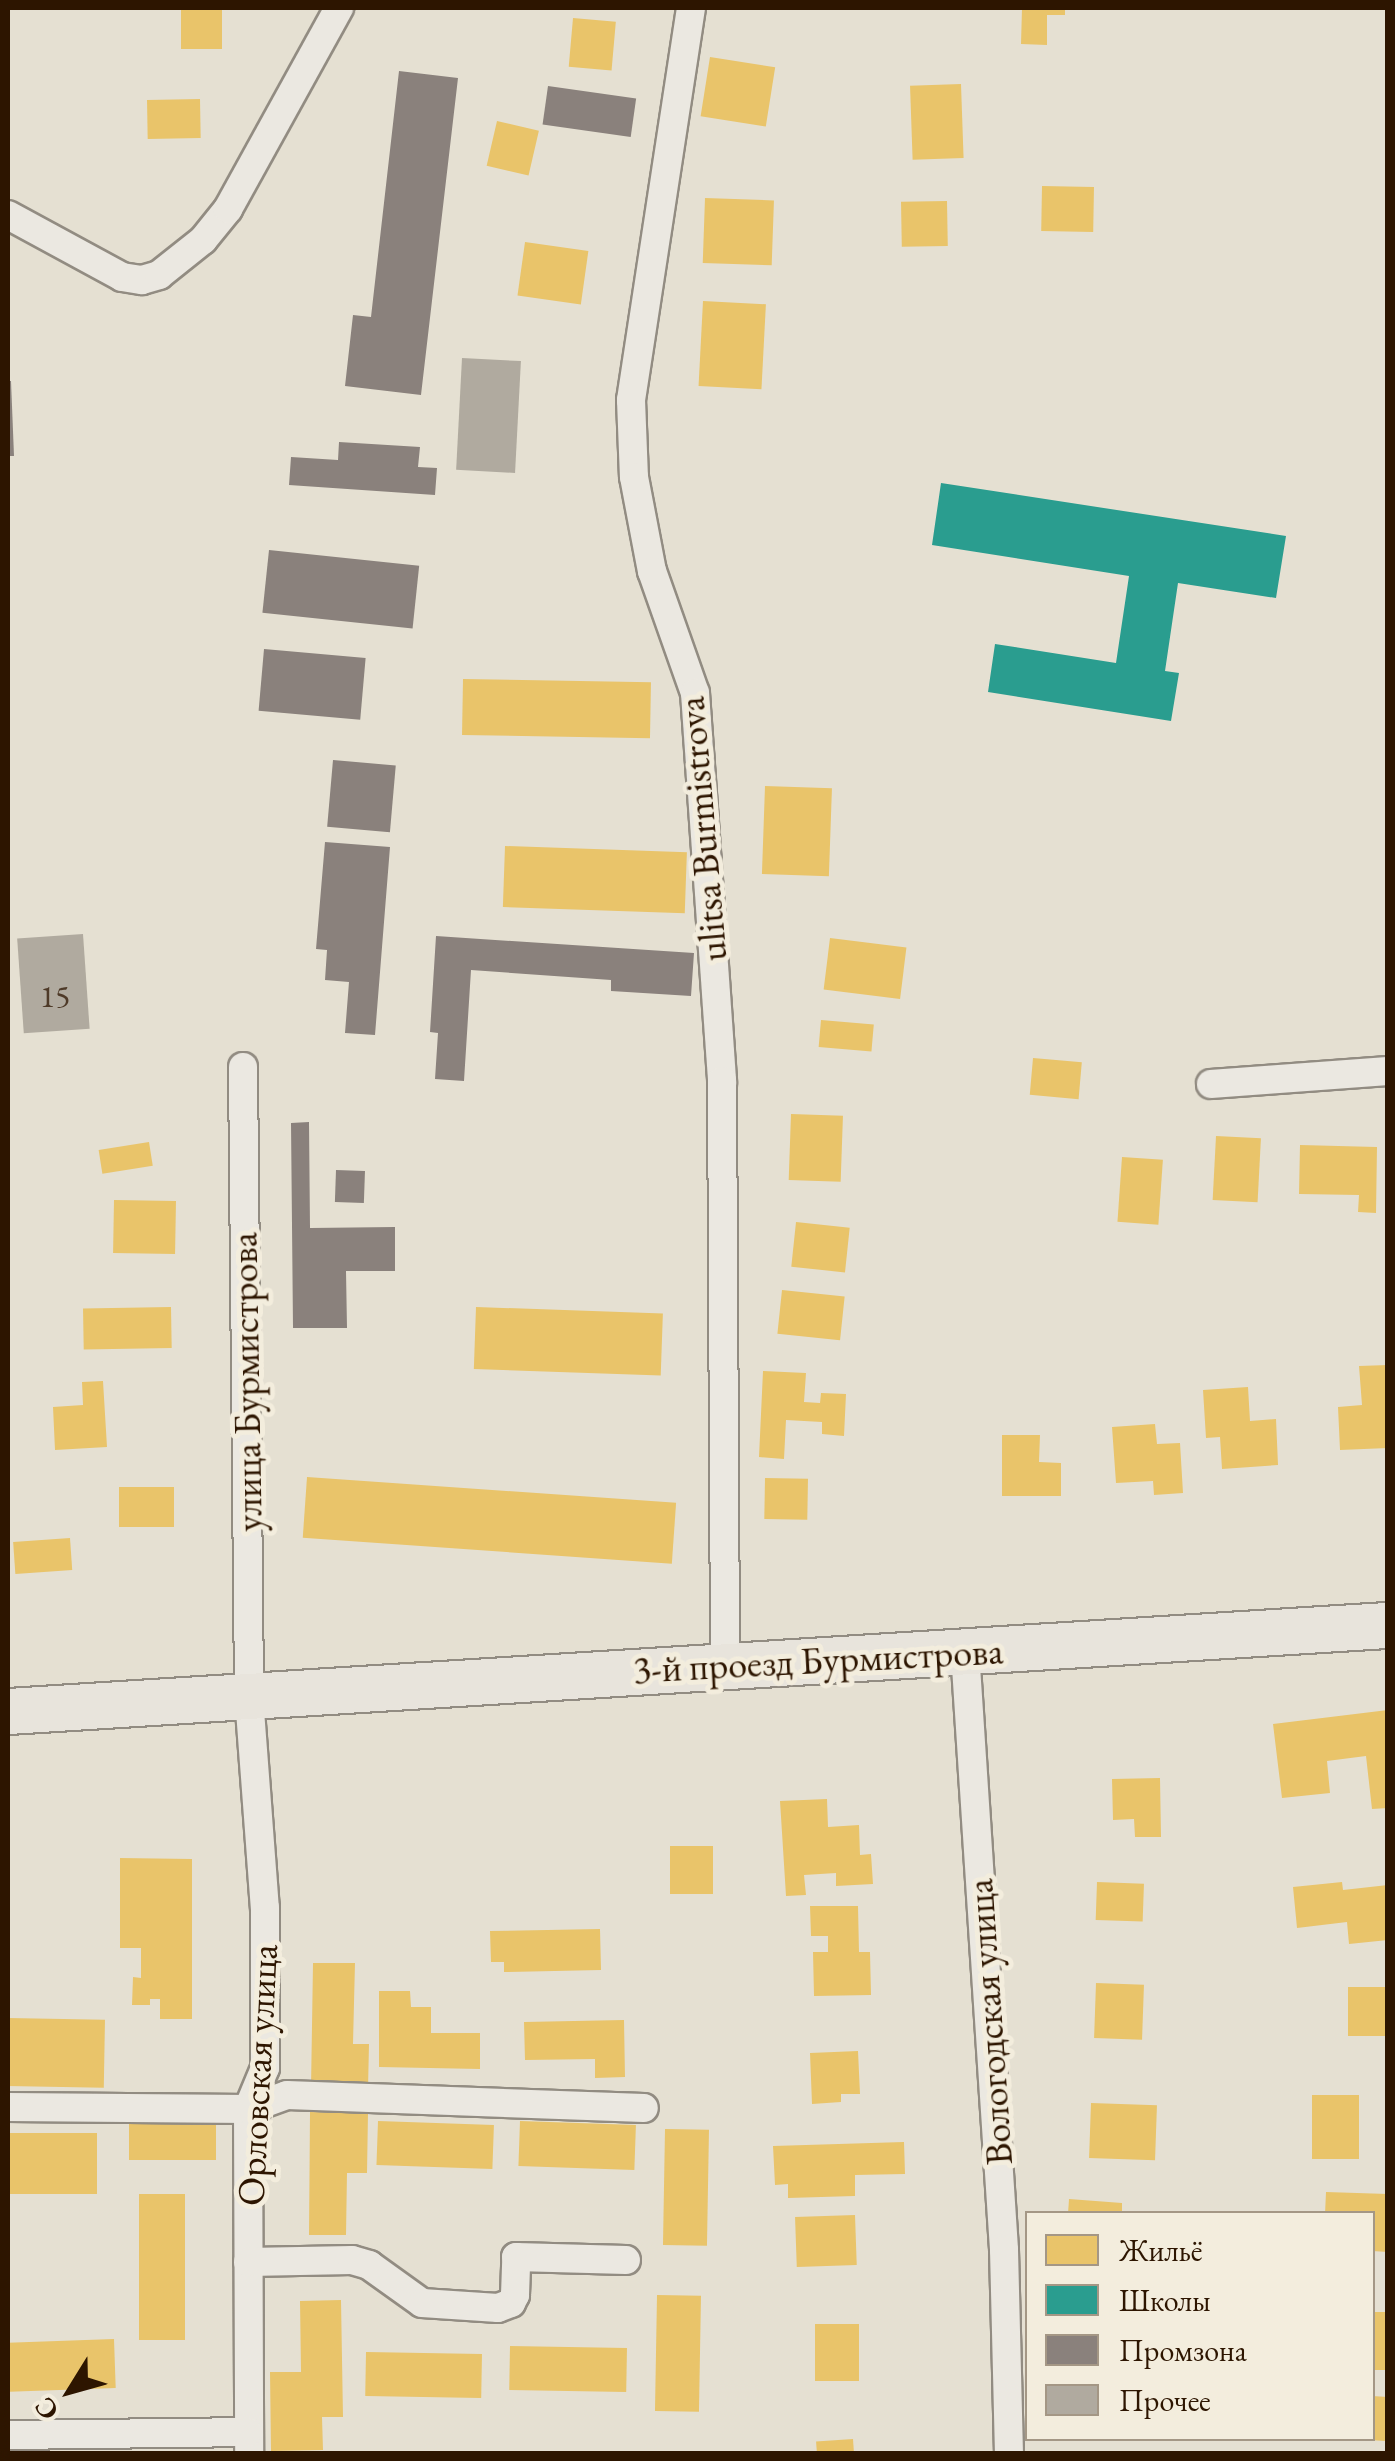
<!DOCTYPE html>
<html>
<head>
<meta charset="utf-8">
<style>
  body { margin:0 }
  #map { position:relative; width:1395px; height:2461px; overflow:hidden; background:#e5e0d2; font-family:"EB Garamond",serif }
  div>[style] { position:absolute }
  .homes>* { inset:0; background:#e9c46a; transform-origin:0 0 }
  .schools>* { inset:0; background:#2a9d8f }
  .industry>* { inset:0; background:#8a817c; transform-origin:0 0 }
  .building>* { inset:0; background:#b0aa9f; transform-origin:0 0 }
  .roads { filter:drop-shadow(2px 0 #928c82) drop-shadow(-2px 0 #928c82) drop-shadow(0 2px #928c82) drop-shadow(0 -2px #928c82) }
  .minor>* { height:28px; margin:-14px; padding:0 14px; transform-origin:14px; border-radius:14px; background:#ebe8e1 }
  .primary>* { height:45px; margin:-22.5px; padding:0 22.5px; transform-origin:22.5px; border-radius:22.5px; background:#e8e4dc }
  span { translate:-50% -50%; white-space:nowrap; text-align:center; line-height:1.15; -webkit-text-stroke:10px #f3eddd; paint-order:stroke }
  .number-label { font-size:32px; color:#4e3a28 }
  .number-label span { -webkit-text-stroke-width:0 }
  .street-label { font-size:38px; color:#2d1500 }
  .frame { position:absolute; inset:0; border:10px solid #2d1500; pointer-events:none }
  .legend { position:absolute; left:1025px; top:2211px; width:350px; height:230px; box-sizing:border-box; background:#f3eddd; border:2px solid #a49785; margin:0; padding:12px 18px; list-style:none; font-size:30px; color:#2d1500 }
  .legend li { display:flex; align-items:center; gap:20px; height:50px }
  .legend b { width:50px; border:2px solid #a49785 }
  .north { position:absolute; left:20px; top:2341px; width:100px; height:100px; -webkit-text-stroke:8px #f3eddd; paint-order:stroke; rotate:233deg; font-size:28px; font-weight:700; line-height:40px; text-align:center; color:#2d1500 }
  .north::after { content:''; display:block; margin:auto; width:35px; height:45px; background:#2d1500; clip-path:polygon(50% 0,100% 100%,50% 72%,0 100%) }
</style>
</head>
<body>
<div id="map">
  <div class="homes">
    <div style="left:181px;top:8px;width:41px;height:41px"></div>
    <div style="clip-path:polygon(1022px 8px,1065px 8px,1065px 15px,1047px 15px,1047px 45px,1021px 44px)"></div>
    <div style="left:573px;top:18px;width:43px;height:49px;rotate:5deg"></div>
    <div style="left:710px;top:57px;width:66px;height:60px;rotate:9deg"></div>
    <div style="left:961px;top:84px;width:74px;height:51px;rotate:88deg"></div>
    <div style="left:200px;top:99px;width:39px;height:53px;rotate:89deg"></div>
    <div style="left:497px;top:121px;width:43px;height:46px;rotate:13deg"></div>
    <div style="left:1042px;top:186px;width:52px;height:45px;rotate:1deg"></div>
    <div style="left:705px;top:198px;width:69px;height:65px;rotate:2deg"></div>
    <div style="left:947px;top:201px;width:45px;height:46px;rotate:89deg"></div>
    <div style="left:525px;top:242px;width:64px;height:54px;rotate:8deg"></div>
    <div style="left:703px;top:301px;width:63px;height:85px;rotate:3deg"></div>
    <div style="left:463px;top:679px;width:188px;height:56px;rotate:1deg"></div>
    <div style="left:765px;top:786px;width:67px;height:88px;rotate:2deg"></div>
    <div style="left:505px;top:846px;width:182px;height:61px;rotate:2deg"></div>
    <div style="left:830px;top:938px;width:77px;height:52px;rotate:7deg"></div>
    <div style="left:821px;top:1020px;width:53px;height:27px;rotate:5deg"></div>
    <div style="left:1033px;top:1058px;width:49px;height:37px;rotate:5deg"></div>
    <div style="left:791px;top:1114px;width:52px;height:66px;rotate:2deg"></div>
    <div style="left:1216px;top:1136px;width:45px;height:64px;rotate:3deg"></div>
    <div style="left:149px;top:1142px;width:24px;height:51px;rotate:81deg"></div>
    <div style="clip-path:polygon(1300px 1145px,1377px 1147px,1376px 1213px,1358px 1212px,1359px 1195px,1299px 1194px)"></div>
    <div style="left:1122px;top:1157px;width:41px;height:65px;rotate:4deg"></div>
    <div style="left:114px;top:1200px;width:62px;height:53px;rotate:1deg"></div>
    <div style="left:796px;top:1222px;width:54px;height:45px;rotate:6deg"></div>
    <div style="left:782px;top:1290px;width:63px;height:44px;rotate:6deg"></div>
    <div style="left:171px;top:1307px;width:41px;height:88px;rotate:89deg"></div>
    <div style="left:476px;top:1307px;width:187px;height:62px;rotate:2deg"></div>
    <div style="clip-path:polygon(1388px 1365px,1388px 1448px,1340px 1450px,1338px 1407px,1362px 1405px,1359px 1366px)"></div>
    <div style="clip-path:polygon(763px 1371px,806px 1373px,804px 1402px,820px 1403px,821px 1393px,846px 1394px,844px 1436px,822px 1434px,822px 1422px,786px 1420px,784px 1459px,759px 1457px)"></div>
    <div style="clip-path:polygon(103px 1381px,107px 1447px,55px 1450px,53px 1407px,83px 1405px,82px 1382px)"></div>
    <div style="clip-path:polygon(1248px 1387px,1250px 1421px,1276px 1419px,1278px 1465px,1222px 1469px,1220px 1437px,1206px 1438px,1203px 1390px)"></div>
    <div style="clip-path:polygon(1155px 1424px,1157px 1444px,1180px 1443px,1183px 1493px,1154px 1495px,1153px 1481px,1116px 1483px,1112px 1427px)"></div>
    <div style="clip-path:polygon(1002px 1435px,1040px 1435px,1039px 1462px,1061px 1463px,1061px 1496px,1002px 1496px)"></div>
    <div style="left:307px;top:1477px;width:370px;height:61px;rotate:4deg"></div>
    <div style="left:765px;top:1478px;width:43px;height:41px;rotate:1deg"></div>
    <div style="left:119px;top:1487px;width:55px;height:40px"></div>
    <div style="left:70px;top:1538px;width:32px;height:57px;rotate:86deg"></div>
    <div style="clip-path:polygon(1388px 1710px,1388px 1808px,1372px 1809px,1366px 1756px,1327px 1761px,1330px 1793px,1282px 1798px,1273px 1724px)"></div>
    <div style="clip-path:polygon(1160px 1778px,1161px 1837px,1135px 1837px,1134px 1819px,1113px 1820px,1112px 1779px)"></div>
    <div style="clip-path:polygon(827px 1799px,828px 1827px,859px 1825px,860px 1855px,871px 1854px,873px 1884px,836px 1886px,836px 1873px,804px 1875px,806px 1895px,786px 1896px,780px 1801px)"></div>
    <div style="left:670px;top:1846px;width:43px;height:48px"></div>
    <div style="clip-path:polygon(120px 1858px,192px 1859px,192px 2019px,160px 2019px,160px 1999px,150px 1999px,150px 2005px,132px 2005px,133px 1977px,141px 1978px,141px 1948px,120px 1948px)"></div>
    <div style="left:1097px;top:1882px;width:47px;height:38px;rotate:2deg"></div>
    <div style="clip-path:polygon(1342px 1882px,1343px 1890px,1388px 1885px,1388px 1940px,1349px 1944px,1347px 1922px,1297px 1928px,1293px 1887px)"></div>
    <div style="clip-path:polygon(810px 1906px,858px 1906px,859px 1952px,870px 1952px,871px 1995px,814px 1996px,813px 1952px,828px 1952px,828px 1936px,811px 1936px)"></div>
    <div style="clip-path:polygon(600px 1929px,601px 1970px,504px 1972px,504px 1962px,491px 1962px,490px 1931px)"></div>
    <div style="clip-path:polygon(313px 1963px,355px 1963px,353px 2044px,369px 2044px,368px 2089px,311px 2088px)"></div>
    <div style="left:1096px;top:1983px;width:48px;height:55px;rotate:2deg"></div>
    <div style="left:1388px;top:1987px;width:49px;height:40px;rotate:90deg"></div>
    <div style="clip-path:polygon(379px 1991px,410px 1991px,411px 2007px,431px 2007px,431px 2033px,480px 2033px,480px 2069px,379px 2067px)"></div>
    <div style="left:8px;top:2018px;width:97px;height:68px;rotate:1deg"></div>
    <div style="clip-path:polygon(624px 2020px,625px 2077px,595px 2078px,595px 2059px,525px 2060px,524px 2022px)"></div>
    <div style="clip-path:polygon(858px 2051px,860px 2094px,841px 2094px,841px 2102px,812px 2104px,810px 2053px)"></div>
    <div style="left:1312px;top:2095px;width:47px;height:64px"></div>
    <div style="left:1091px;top:2103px;width:66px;height:55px;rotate:2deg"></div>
    <div style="clip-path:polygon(310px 2112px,368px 2113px,367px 2173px,347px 2173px,346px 2235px,309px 2235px)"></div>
    <div style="left:129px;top:2121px;width:87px;height:39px"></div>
    <div style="left:378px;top:2121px;width:116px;height:44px;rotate:2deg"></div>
    <div style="left:520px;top:2121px;width:116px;height:45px;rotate:2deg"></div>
    <div style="left:665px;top:2129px;width:44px;height:116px;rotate:1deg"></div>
    <div style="left:8px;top:2133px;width:89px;height:61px"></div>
    <div style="clip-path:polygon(904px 2142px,905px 2174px,855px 2175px,855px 2196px,788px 2198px,788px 2184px,775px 2185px,773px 2146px)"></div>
    <div style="clip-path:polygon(1326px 2192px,1388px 2194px,1388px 2252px,1372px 2251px,1372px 2214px,1325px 2214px)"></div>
    <div style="left:139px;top:2194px;width:46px;height:146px"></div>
    <div style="clip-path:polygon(1069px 2199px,1122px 2203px,1122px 2214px,1068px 2214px)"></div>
    <div style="left:855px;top:2215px;width:50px;height:60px;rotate:88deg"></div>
    <div style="left:657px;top:2295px;width:44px;height:116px;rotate:1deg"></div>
    <div style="clip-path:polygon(341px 2300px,343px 2417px,322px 2417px,323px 2450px,271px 2451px,270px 2372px,301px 2372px,300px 2301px)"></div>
    <div style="left:1372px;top:2312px;width:16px;height:58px"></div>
    <div style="left:859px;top:2324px;width:57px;height:44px;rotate:90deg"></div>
    <div style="left:114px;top:2339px;width:49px;height:106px;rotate:88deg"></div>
    <div style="left:510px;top:2346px;width:117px;height:44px;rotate:1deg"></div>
    <div style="left:366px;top:2352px;width:116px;height:44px;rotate:1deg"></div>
    <div style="left:1372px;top:2396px;width:16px;height:44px;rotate:4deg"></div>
    <div style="left:853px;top:2439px;width:15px;height:37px;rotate:86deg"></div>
  </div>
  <div class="schools">
    <div style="clip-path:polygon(941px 483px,1286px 536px,1276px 598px,1178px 583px,1165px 671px,1179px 673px,1171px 721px,988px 692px,995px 644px,1116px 663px,1129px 576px,932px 545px)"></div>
  </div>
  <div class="industry">
    <div style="clip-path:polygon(399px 71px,458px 78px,421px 395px,345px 386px,353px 315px,371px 317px)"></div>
    <div style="left:548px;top:86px;width:89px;height:39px;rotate:8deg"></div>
    <div style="clip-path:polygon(8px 381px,11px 381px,14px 456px,8px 456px)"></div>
    <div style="clip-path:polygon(339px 442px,420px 447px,418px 467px,437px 468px,435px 495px,289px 485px,291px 457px,338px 460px)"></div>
    <div style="left:269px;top:550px;width:151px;height:63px;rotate:6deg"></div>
    <div style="left:264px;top:649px;width:102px;height:62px;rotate:5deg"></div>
    <div style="left:333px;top:760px;width:63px;height:67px;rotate:5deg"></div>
    <div style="clip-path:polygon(325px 842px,390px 847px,375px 1035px,345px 1033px,349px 982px,325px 980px,327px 950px,316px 949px)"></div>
    <div style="clip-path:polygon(436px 936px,694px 953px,691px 996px,611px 991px,611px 980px,471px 970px,464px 1081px,435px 1079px,438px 1033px,430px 1032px)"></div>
    <div style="clip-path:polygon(309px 1122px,310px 1228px,395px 1227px,395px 1271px,346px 1271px,347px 1328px,293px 1328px,291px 1123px)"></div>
    <div style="left:336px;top:1170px;width:29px;height:32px;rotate:2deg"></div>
  </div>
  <div class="building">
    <div style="left:462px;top:358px;width:59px;height:112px;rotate:3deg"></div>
    <div style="left:83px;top:934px;width:95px;height:66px;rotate:86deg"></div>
  </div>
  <div class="roads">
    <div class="minor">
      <div style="left:691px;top:8px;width:397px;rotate:98.7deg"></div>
      <div style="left:631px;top:400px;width:77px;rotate:87.8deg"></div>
      <div style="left:634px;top:477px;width:96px;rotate:79.2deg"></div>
      <div style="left:652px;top:571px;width:129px;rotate:70.6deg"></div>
      <div style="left:695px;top:693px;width:389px;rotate:86deg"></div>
      <div style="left:722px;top:1081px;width:582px;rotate:89.7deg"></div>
      <div style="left:8px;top:215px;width:130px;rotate:28.5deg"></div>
      <div style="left:122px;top:277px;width:20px;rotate:9deg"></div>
      <div style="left:142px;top:280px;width:18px;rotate:-16deg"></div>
      <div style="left:159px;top:275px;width:56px;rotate:-38.5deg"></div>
      <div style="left:203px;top:240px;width:40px;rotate:-51deg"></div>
      <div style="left:228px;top:209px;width:230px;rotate:-61.1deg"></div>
      <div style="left:243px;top:1067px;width:630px;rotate:89.45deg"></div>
      <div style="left:249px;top:1697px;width:212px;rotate:85.7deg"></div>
      <div style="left:265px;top:1908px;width:160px;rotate:90deg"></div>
      <div style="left:265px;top:2068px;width:44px;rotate:112.5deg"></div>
      <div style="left:248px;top:2109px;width:345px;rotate:89.8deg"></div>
      <div style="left:1211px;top:1084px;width:177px;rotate:-4.2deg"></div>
      <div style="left:965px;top:1651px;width:600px;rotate:86.27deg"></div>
      <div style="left:1004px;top:2250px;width:204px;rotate:88.6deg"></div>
      <div style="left:8px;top:2107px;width:240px;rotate:0.5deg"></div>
      <div style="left:248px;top:2109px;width:41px;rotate:-19.7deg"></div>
      <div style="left:287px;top:2095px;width:357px;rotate:2.1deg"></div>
      <div style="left:248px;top:2262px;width:104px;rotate:-1.1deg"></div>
      <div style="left:352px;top:2260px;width:18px;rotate:16deg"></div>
      <div style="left:369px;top:2265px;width:65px;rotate:35.6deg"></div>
      <div style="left:422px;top:2303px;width:76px;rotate:3.8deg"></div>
      <div style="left:498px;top:2308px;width:14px;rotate:-21deg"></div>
      <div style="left:511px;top:2303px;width:9px;rotate:-63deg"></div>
      <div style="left:515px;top:2295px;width:38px;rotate:-88deg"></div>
      <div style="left:516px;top:2257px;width:110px;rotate:1.6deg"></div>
      <div style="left:8px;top:2435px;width:240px;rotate:-0.7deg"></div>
    </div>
    <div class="primary">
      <div style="left:8px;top:1711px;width:1383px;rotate:-3.57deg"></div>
    </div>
  </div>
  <div class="number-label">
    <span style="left:55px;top:996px">15</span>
  </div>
  <div class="street-label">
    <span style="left:702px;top:829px;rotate:-95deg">ulitsa Burmistrova</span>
    <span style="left:246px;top:1382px;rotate:-91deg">улица Бурмистрова</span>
    <span style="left:818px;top:1660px;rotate:-3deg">3-й проезд Бурмистрова</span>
    <span style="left:989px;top:2022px;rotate:-94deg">Вологодская улица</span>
    <span style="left:257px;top:2075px;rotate:-87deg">Орловская улица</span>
  </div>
  <div class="frame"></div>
  <ul class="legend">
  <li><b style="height:28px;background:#e9c46a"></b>Жильё</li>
  <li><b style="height:28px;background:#2a9d8f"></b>Школы</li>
  <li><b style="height:28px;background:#8a817c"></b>Промзона</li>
  <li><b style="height:28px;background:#b0aa9f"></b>Прочее</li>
  </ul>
  <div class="north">С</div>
</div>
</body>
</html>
